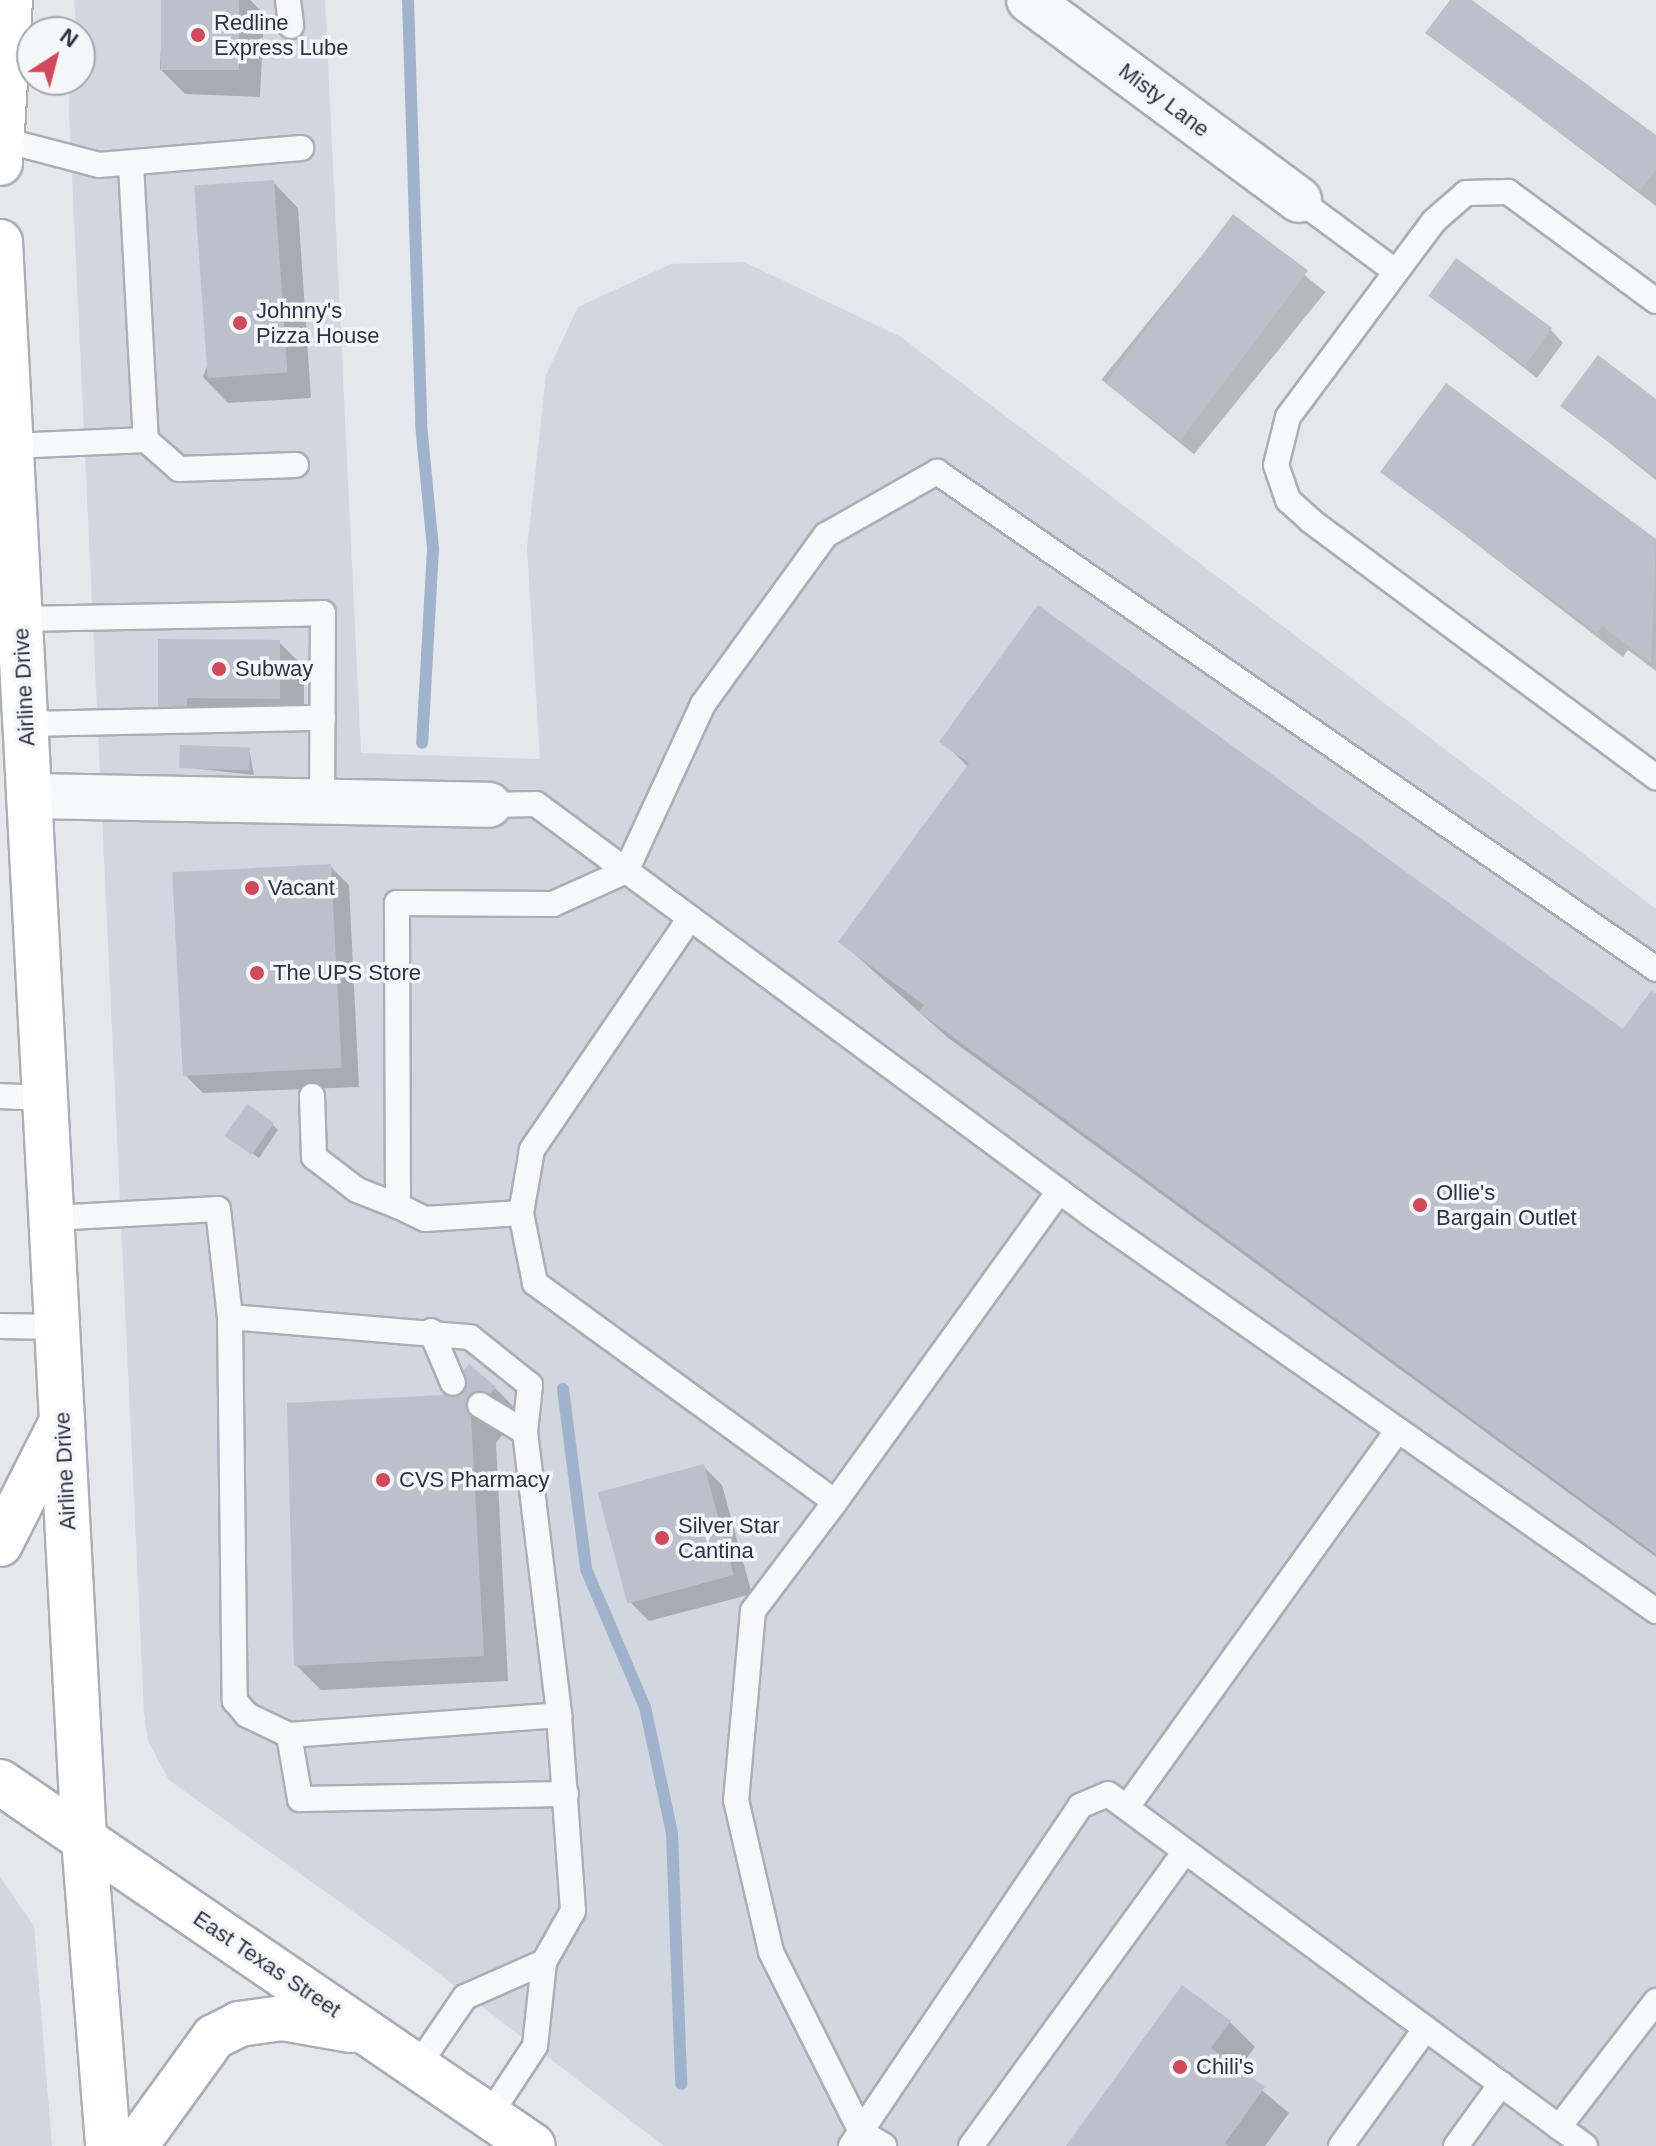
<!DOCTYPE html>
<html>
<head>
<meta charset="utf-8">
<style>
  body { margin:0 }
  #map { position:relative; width:1656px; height:2146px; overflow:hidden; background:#e4e7ec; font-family:Arial,sans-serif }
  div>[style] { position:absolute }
  .built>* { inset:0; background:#d2d6de }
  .shadow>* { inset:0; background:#0003; transform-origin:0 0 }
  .stream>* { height:12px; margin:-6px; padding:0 6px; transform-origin:6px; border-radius:6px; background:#9fb4cc }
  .building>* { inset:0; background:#bbc0ca; transform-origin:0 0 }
  .roads { filter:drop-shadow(2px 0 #a9aeb7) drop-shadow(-2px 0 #a9aeb7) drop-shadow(0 2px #a9aeb7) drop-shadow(0 -2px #a9aeb7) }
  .service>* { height:24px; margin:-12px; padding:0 12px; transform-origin:12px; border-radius:12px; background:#f7f8fa }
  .minor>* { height:44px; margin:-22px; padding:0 22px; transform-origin:22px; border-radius:22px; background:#f7f8fa }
  .secondary>* { height:44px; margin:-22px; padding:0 22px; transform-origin:22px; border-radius:22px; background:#fff }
  .primary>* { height:44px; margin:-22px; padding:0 22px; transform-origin:22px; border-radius:22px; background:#fff }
  .dots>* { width:22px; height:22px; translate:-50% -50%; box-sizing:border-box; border:4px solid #f4f6f9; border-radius:50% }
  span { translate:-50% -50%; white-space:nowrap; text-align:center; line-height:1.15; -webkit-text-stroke:7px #f4f6f9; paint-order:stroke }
  .poi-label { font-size:22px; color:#2b3445 }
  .left { translate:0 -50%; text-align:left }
  .street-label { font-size:22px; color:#2b3445 }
  .north { position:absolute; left:16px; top:16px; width:80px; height:80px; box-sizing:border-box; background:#f4f6f9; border:2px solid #a4a8b1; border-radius:50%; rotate:36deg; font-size:22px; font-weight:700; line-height:32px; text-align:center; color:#2b3445 }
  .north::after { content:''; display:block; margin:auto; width:28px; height:36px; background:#d1495b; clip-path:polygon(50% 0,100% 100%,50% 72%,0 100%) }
</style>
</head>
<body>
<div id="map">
  <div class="built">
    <div style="clip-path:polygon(74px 0,325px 0,361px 753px,540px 759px,527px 549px,546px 375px,578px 307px,671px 264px,744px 262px,901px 337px,1656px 909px,1656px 2146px,664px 2146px,421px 1960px,169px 1780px,148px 1741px,144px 1712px,69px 112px,70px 80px,80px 80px)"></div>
    <div style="clip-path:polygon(0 1877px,34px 1926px,52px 2146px,0 2146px)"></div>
  </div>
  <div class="shadow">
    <div style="clip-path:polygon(163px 0,250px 0,264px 14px,260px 97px,185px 94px,160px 69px)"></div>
    <div style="clip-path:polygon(1452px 0,1469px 0,1656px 138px,1656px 206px,1428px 33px)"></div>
    <div style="clip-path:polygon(273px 182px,298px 208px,311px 398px,228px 403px,203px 377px)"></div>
    <div style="left:1233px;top:217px;width:119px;height:209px;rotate:39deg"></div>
    <div style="clip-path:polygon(1431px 296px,1551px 330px,1563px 343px,1537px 378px)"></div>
    <div style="clip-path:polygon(1446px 386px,1656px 542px,1656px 671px,1628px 650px,1623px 657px,1383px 472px)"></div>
    <div style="clip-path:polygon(1656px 401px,1656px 480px,1563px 406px)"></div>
    <div style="clip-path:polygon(279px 642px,304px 667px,304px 723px,212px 723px,212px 733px,185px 732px,160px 707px)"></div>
    <div style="clip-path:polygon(942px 741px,1624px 1032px,1656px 997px,1656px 1557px,947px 1037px,841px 942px,968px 767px)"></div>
    <div style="clip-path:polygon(249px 749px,254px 775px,182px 767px)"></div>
    <div style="clip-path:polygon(330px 866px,349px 885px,359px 1087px,203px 1093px,183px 1073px)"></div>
    <div style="clip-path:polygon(272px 1124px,278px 1130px,259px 1158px,234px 1141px)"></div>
    <div style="clip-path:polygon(495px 1388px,520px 1413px,496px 1443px,508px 1681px,321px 1690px,296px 1665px,444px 1397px)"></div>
    <div style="clip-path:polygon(703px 1466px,722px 1485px,752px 1594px,649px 1621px,630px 1602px)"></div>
    <div style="clip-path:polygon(1230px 2022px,1255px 2047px,1238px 2070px,1289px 2113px,1265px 2146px,1068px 2146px)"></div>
  </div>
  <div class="stream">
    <div style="left:408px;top:0;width:424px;rotate:88.2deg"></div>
    <div style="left:421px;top:424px;width:126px;rotate:84.5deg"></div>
    <div style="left:433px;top:549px;width:194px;rotate:93.2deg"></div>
    <div style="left:563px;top:1389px;width:181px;rotate:82.7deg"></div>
    <div style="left:586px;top:1569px;width:150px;rotate:66.9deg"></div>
    <div style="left:645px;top:1707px;width:129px;rotate:77.9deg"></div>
    <div style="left:672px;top:1833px;width:251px;rotate:87.9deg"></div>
  </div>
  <div class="building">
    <div style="left:161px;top:0;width:78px;height:70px"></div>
    <div style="clip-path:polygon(1450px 0,1472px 0,1656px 135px,1656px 170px,1640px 191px,1425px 33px)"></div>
    <div style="left:274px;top:180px;width:193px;height:80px;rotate:86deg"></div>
    <div style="left:1233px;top:214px;width:94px;height:212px;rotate:37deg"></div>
    <div style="left:1456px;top:258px;width:119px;height:47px;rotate:36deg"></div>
    <div style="clip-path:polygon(1598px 355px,1656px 399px,1656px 477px,1560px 406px)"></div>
    <div style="clip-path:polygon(1446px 383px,1656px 539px,1651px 663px,1602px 626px,1597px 633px,1380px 472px)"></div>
    <div style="clip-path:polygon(1038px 605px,1623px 1029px,1651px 991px,1656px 994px,1656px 1554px,919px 1012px,924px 1005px,838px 942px,969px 763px,939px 742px)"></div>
    <div style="clip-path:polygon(158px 639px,280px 640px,280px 699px,187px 698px,187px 708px,158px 708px)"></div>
    <div style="left:180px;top:745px;width:70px;height:23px;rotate:2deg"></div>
    <div style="left:331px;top:864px;width:204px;height:159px;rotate:87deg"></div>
    <div style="left:247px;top:1104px;width:33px;height:39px;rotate:35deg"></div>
    <div style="clip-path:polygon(469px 1364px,496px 1387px,471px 1417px,484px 1656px,294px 1666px,287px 1403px,443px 1395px)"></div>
    <div style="left:704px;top:1464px;width:115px;height:110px;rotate:75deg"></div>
    <div style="clip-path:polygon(1182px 1985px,1231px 2021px,1211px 2048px,1265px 2087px,1225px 2143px,1229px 2146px,1066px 2146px)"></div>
  </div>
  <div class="roads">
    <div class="service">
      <div style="left:288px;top:0;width:26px;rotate:83deg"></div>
      <div style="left:0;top:139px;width:102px;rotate:14.7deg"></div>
      <div style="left:99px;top:165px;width:203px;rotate:-4.8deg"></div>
      <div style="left:131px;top:165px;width:275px;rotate:86.9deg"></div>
      <div style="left:146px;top:440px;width:44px;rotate:41.3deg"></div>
      <div style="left:179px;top:469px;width:117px;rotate:-2deg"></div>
      <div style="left:1299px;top:200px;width:119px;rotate:36.5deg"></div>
      <div style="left:1656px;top:301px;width:184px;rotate:-143.6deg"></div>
      <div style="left:1508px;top:192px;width:42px;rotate:178.6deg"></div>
      <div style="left:1466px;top:193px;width:43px;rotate:138.8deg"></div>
      <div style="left:1434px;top:221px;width:244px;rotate:126.7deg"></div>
      <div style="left:1288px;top:417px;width:49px;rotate:104deg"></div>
      <div style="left:1276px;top:465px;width:37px;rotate:71deg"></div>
      <div style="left:1288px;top:500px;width:31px;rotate:42deg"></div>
      <div style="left:1311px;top:521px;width:430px;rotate:36.6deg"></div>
      <div style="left:11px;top:446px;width:135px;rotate:-2.5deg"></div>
      <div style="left:20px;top:619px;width:303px;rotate:-1.1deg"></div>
      <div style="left:323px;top:613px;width:187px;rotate:90.3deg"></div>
      <div style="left:26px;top:724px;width:297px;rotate:-1.2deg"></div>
      <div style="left:489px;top:805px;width:47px;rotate:-1.2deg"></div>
      <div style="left:536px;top:804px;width:698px;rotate:36.49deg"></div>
      <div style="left:1097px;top:1219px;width:683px;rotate:35.04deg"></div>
      <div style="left:690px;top:918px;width:281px;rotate:124.3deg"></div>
      <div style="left:532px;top:1150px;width:64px;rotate:99.9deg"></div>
      <div style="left:521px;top:1213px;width:71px;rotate:78.7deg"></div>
      <div style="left:535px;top:1283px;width:371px;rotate:36.1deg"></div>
      <div style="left:835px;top:1502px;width:136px;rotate:127deg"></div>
      <div style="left:753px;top:1611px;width:190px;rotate:95.1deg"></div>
      <div style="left:736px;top:1800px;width:156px;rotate:77deg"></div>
      <div style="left:771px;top:1952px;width:201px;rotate:63.4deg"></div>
      <div style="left:861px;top:2132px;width:27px;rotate:31deg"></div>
      <div style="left:0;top:1096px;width:45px;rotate:2.5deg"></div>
      <div style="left:312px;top:1096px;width:61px;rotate:88.1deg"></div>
      <div style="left:314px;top:1157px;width:54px;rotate:37.5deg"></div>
      <div style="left:357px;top:1190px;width:44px;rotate:21.3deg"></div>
      <div style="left:521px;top:1213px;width:96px;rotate:176.4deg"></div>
      <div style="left:425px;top:1219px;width:30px;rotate:-154deg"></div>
      <div style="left:398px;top:1206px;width:303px;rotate:-90.2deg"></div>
      <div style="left:397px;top:903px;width:156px;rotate:0.4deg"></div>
      <div style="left:553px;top:904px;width:80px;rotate:-24.3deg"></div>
      <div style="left:626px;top:871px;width:184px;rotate:-65.2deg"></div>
      <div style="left:703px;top:704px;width:209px;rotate:-54deg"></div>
      <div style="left:826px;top:535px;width:128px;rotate:-29.6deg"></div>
      <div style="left:937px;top:472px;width:874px;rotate:34.65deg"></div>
      <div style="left:52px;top:1218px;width:166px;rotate:-3.1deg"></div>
      <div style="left:218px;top:1209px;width:109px;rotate:83.7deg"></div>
      <div style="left:230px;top:1317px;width:384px;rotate:89.3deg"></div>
      <div style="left:235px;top:1701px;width:18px;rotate:49deg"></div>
      <div style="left:247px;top:1715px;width:47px;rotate:25.5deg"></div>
      <div style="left:289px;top:1735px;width:271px;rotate:-4.2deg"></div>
      <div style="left:559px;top:1715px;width:196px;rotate:85.9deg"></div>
      <div style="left:573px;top:1911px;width:59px;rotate:119.6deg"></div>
      <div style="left:544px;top:1962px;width:84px;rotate:96.1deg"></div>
      <div style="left:535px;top:2046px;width:84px;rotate:123.3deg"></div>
      <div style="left:230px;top:1317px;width:241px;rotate:4.8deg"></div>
      <div style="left:470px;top:1337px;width:77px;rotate:38.7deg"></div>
      <div style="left:530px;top:1385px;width:47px;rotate:96.1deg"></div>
      <div style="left:525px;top:1432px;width:285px;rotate:83.1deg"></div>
      <div style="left:0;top:1326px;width:57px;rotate:1deg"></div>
      <div style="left:431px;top:1331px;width:56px;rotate:67.1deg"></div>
      <div style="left:480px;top:1405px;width:52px;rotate:31deg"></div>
      <div style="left:835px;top:1502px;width:383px;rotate:-54.2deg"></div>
      <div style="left:289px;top:1735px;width:65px;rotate:80.2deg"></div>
      <div style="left:300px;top:1799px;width:266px;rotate:-1.1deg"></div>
      <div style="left:1127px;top:1807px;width:464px;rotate:-54.3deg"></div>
      <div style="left:417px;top:2067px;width:85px;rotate:-55.6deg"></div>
      <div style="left:465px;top:1997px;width:86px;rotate:-23.9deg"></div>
      <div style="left:1559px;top:2127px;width:32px;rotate:36deg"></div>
      <div style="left:851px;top:2146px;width:410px;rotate:-56deg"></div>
      <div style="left:1080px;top:1806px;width:30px;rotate:-23deg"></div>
      <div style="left:1108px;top:1794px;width:561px;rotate:36.44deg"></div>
      <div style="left:1559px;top:2127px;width:159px;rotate:-52.4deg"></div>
      <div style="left:971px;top:2146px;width:364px;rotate:-54deg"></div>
      <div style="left:1341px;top:2146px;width:145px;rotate:-54.2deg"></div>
      <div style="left:1456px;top:2146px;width:77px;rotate:-54deg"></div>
    </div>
    <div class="minor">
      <div style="left:1029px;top:0;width:336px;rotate:36.5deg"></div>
      <div style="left:29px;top:796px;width:460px;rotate:1.1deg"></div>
    </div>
    <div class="secondary">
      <div style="left:0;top:163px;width:163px;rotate:-86.5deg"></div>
      <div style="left:0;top:242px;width:1599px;rotate:86.99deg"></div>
      <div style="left:84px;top:1839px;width:308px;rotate:85.5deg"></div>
    </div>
    <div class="primary">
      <div style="left:0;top:1544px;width:138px;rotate:-63.2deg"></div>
      <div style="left:0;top:1782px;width:645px;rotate:34.33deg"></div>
      <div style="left:135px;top:2146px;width:135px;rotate:-54.1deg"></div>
      <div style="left:214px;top:2037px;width:28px;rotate:-27deg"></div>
      <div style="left:239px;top:2024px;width:44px;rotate:-7.8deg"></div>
      <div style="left:283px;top:2018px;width:69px;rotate:10deg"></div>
    </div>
  </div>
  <div class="dots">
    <div style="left:198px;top:35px;background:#d1495b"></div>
    <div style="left:240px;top:323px;background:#d1495b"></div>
    <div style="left:219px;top:669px;background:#d1495b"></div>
    <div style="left:252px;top:888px;background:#d1495b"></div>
    <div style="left:257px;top:973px;background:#d1495b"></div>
    <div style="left:1420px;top:1205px;background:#d1495b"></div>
    <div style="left:383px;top:1480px;background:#d1495b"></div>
    <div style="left:662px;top:1538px;background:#d1495b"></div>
    <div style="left:1180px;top:2067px;background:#d1495b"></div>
  </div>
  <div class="poi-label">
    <span class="left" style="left:214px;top:35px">Redline<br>Express Lube</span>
    <span class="left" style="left:256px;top:323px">Johnny's<br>Pizza House</span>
    <span class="left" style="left:235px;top:669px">Subway</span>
    <span class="left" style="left:268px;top:888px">Vacant</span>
    <span class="left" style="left:273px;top:973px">The UPS Store</span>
    <span class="left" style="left:1436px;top:1205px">Ollie's<br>Bargain Outlet</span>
    <span class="left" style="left:399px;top:1480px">CVS Pharmacy</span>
    <span class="left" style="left:678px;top:1538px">Silver Star<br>Cantina</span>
    <span class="left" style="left:1196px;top:2067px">Chili's</span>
  </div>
  <div class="street-label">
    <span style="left:1164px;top:100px;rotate:37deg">Misty Lane</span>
    <span style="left:24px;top:687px;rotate:-93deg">Airline Drive</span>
    <span style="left:65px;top:1471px;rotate:-93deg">Airline Drive</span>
    <span style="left:267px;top:1964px;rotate:34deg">East Texas Street</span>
  </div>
  <div class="north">N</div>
</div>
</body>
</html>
